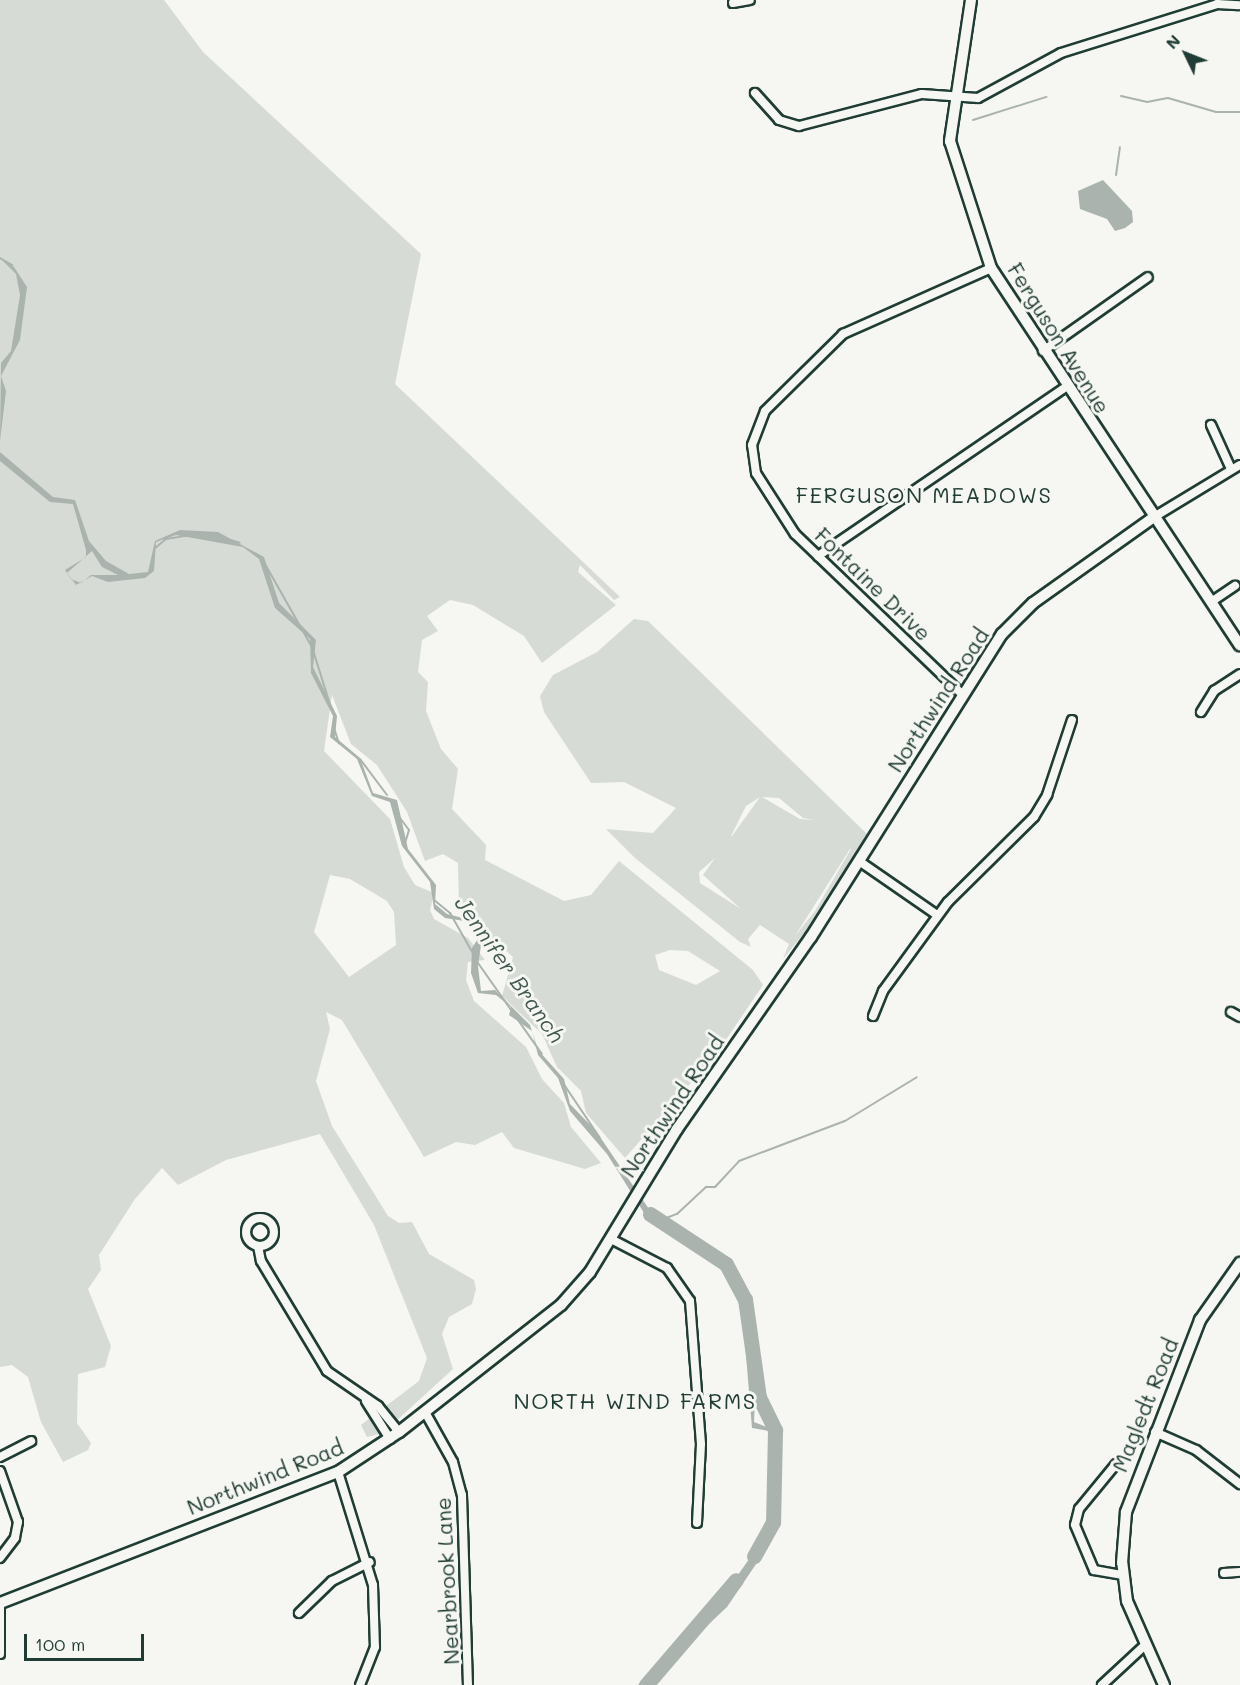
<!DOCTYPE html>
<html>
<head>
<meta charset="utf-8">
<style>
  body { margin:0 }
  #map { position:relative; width:1240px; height:1685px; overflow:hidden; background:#f6f6f2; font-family:Mali,sans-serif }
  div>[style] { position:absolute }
  .green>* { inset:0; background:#d6dbd6 }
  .water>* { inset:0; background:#aab3ae }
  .stream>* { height:2px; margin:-1px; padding:0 1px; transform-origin:1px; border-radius:1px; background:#aab3ae }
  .river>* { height:15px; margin:-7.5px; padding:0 7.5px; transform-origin:7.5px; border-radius:7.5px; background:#aab3ae }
  .roads { filter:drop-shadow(2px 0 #1f3d34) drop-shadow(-2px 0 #1f3d34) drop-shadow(0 2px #1f3d34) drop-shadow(0 -2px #1f3d34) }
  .street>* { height:8px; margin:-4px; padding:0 4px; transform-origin:4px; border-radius:4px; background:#f6f6f2 }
  .street>.ring { margin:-4px; padding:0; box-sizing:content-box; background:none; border:8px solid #f6f6f2; border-radius:50% }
  .secondary>* { height:10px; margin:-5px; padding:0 5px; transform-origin:5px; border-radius:5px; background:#f6f6f2 }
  span { translate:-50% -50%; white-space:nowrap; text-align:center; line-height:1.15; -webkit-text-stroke:6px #f6f6f2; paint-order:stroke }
  .street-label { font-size:21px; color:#1f3d34 }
  .neighbourhood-label { font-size:22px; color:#1f3d34; letter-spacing:1.5px }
  .water-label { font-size:22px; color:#425a52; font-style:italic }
  .north { position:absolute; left:1156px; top:24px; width:60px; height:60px; -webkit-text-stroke:4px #f6f6f2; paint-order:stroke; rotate:313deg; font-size:16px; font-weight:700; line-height:24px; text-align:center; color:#1f3d34 }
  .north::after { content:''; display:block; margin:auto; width:21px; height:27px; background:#1f3d34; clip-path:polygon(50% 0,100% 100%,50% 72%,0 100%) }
  .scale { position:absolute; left:24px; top:1634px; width:120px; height:27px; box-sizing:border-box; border:3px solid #1f3d34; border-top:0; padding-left:8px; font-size:18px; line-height:21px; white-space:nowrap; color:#1f3d34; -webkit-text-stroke:4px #f6f6f2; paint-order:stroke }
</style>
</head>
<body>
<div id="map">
  <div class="green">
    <div style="clip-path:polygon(evenodd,0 0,164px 0,203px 52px,421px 254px,395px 384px,620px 597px,614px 600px,580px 565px,578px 572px,616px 605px,542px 663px,524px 636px,473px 605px,450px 600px,427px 616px,438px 631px,422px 640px,418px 672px,428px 682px,426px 711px,441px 749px,458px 769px,452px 809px,486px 845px,485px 860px,564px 901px,591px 895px,619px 861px,753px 970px,763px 985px,717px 1053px,625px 1158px,586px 1113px,581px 1091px,557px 1067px,542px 1034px,502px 996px,513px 957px,459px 909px,458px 863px,443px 854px,425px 861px,407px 812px,377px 765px,351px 744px,332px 695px,324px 751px,390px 819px,404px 867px,415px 885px,434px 893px,430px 910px,434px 919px,468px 938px,485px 960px,468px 962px,466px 980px,474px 1001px,526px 1047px,542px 1079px,564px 1103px,571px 1127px,601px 1163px,585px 1169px,514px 1148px,502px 1132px,475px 1145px,456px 1142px,424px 1157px,342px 1020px,326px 1012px,330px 1029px,316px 1081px,332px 1126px,388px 1216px,399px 1223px,412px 1222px,429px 1254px,474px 1280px,476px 1289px,472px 1304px,449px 1317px,442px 1334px,453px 1369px,383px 1433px,367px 1437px,361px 1425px,419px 1381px,427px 1358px,374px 1225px,320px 1134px,226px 1160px,178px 1185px,162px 1168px,135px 1199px,99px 1255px,101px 1270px,88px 1289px,111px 1346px,105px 1367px,78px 1374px,77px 1423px,91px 1443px,88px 1450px,63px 1462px,41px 1422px,28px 1377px,12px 1365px,0 1367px,0 0,330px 875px,350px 879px,387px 901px,394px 912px,396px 945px,349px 977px,314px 932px,330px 875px,0 0,670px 950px,688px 951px,720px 971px,696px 985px,659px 970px,655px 955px,670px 950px)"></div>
    <div style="clip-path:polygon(evenodd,634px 619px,648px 621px,867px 834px,828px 904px,783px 959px,789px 944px,760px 925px,748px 939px,751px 947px,740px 942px,635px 858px,606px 829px,653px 833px,676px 808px,624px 782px,591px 783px,544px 712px,540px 696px,553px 675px,597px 652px,634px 619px,760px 797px,732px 836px,731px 836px,746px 806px,760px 797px,634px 619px,762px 797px,779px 798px,803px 818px,814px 820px,800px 819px,762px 797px,634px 619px,851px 849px,815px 911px,795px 936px,850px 849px,851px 849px,634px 619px,715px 858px,703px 875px,741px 909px,700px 883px,699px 872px,715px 858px)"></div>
  </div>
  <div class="water">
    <div style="clip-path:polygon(1103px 180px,1132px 211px,1133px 222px,1125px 228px,1115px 231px,1107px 219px,1080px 209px,1078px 191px)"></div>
    <div style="clip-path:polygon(0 258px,14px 267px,27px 287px,20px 340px,1px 376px,6px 391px,0 441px,1px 363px,11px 351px,20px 295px,16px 274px)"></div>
    <div style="clip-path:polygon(evenodd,0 452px,53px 497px,75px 500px,89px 541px,106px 561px,129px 574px,148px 572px,155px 541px,180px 530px,218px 532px,264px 557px,279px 603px,316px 640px,313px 667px,337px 716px,335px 737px,360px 758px,373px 793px,397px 800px,408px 849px,436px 885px,435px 904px,447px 914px,471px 920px,483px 931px,478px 966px,481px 991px,495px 990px,530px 1025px,538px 1050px,564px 1079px,570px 1104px,596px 1131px,653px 1215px,693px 1246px,725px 1260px,734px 1270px,747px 1309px,747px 1340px,756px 1373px,754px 1422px,771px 1429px,779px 1447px,772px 1478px,771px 1542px,727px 1607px,644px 1685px,638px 1685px,717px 1605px,768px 1532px,767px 1496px,775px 1442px,769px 1431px,752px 1428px,741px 1294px,723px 1261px,693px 1249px,646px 1216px,607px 1154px,570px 1111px,558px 1078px,538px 1055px,532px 1031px,509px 1015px,511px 1007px,496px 995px,478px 993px,471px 973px,472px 948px,481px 934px,471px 922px,445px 918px,434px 909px,430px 882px,402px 846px,390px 802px,372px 796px,357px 759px,330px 737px,333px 716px,311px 673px,310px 639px,275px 608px,259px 559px,243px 547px,176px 535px,156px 542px,154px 571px,145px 578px,108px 582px,92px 576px,76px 585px,65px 570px,86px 557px,86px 550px,73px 504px,50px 502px,0 461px,0 452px,92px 551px,102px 567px,118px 575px,91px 575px,81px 583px,71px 579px,67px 573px,92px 551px)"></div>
  </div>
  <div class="stream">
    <div style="left:1121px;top:96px;width:27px;rotate:13deg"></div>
    <div style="left:1147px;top:102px;width:21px;rotate:-11deg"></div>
    <div style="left:1168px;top:98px;width:50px;rotate:16.3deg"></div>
    <div style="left:1216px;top:112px;width:24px"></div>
    <div style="left:973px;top:120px;width:77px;rotate:-17.5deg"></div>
    <div style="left:1116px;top:175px;width:28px;rotate:-82deg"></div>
    <div style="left:0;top:258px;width:14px;rotate:30deg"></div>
    <div style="left:206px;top:533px;width:35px;rotate:16deg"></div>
    <div style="left:154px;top:549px;width:16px;rotate:-40deg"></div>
    <div style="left:166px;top:539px;width:20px;rotate:-9deg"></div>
    <div style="left:265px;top:564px;width:95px;rotate:60.5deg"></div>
    <div style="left:312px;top:647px;width:67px;rotate:72.6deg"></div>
    <div style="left:334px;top:728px;width:16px;rotate:72deg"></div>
    <div style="left:360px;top:759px;width:45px;rotate:53.1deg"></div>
    <div style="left:400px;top:818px;width:15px;rotate:53deg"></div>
    <div style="left:409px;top:830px;width:14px;rotate:107deg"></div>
    <div style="left:434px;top:900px;width:21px;rotate:39deg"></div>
    <div style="left:450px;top:913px;width:48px;rotate:60.3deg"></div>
    <div style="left:478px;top:963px;width:111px;rotate:54.9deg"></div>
    <div style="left:563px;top:1083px;width:66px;rotate:56.1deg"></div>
    <div style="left:661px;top:1220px;width:17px;rotate:-21deg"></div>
    <div style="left:677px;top:1214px;width:40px;rotate:-43deg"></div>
    <div style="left:706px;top:1187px;width:9px"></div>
    <div style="left:715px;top:1187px;width:35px;rotate:-47deg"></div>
    <div style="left:739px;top:1161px;width:113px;rotate:-20.7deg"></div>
    <div style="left:845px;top:1121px;width:84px;rotate:-31.4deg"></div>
  </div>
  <div class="river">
    <div style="left:650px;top:1214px;width:91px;rotate:33.3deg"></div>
    <div style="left:726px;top:1264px;width:40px;rotate:62deg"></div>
    <div style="left:745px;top:1299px;width:99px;rotate:81.9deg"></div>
    <div style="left:759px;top:1397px;width:37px;rotate:64deg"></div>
    <div style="left:775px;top:1430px;width:92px;rotate:91.2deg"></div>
    <div style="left:773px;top:1522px;width:39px;rotate:119deg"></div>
    <div style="left:646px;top:1685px;width:138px;rotate:-49.4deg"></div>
  </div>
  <div class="roads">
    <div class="street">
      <div style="left:733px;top:3px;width:17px;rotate:-10deg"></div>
      <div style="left:755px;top:93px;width:36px;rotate:48deg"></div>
      <div style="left:779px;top:120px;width:21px;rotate:17deg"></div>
      <div style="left:799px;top:126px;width:127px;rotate:-14.6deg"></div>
      <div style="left:922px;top:94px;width:56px;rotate:4.1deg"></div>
      <div style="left:978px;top:98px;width:94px;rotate:-28.5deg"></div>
      <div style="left:1061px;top:53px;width:164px;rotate:-17.4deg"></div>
      <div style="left:1217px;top:4px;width:22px;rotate:3deg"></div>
      <div style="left:1043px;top:351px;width:128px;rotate:-35.2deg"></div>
      <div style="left:1211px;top:425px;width:48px;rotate:65.6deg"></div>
      <div style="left:1154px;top:517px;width:100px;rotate:-31.2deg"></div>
      <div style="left:818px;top:556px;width:300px;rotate:-34.3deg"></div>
      <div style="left:1211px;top:602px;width:29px;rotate:-34deg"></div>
      <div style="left:962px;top:694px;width:231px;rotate:-136.2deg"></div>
      <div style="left:795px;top:534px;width:72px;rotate:-122.6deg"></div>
      <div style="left:756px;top:473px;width:28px;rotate:-98deg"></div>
      <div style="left:752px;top:445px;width:36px;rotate:-69deg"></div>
      <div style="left:765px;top:411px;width:110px;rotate:-44.6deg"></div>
      <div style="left:843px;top:334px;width:162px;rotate:-24deg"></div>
      <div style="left:1201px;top:712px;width:25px;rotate:-58deg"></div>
      <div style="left:1214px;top:691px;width:31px;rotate:-33deg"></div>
      <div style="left:859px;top:861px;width:95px;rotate:34.7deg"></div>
      <div style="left:1231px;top:1012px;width:10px;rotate:29deg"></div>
      <div style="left:873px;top:1016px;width:27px;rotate:-68deg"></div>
      <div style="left:883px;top:991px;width:110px;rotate:-53.9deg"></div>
      <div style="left:948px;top:902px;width:121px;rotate:-44.7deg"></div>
      <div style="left:1034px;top:817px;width:26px;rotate:-59deg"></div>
      <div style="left:1047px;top:795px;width:79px;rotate:-71.6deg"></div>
      <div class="ring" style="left:246px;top:1218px;width:20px;height:20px"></div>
      <div style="left:611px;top:1239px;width:63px;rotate:27.4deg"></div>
      <div style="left:667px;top:1268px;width:40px;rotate:55.1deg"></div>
      <div style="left:690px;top:1301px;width:143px;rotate:85.6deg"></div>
      <div style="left:701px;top:1444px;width:79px;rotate:92.9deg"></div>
      <div style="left:258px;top:1246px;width:15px;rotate:79deg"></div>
      <div style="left:261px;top:1261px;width:128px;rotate:59deg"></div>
      <div style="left:327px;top:1371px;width:62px;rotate:34.5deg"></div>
      <div style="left:378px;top:1406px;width:33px;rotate:51deg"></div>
      <div style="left:366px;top:1401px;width:45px;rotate:57.7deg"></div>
      <div style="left:425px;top:1412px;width:57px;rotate:60.8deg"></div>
      <div style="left:453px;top:1462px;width:34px;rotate:75deg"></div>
      <div style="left:462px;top:1495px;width:190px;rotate:88.2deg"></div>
      <div style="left:1155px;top:1432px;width:45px;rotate:23.7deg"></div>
      <div style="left:1196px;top:1450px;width:56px;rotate:37.7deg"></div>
      <div style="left:0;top:1457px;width:35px;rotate:-27deg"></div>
      <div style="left:1116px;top:1464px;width:58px;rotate:129.4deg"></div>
      <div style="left:1079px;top:1509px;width:16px;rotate:104deg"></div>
      <div style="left:1075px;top:1525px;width:49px;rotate:67.1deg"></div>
      <div style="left:1094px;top:1570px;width:28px;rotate:10deg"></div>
      <div style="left:0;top:1471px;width:54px;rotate:70.6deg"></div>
      <div style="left:18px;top:1522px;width:16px;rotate:101deg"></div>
      <div style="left:15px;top:1538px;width:25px;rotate:127deg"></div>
      <div style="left:338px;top:1472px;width:118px;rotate:72.8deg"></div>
      <div style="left:373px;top:1585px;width:62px;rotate:88.2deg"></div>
      <div style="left:375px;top:1647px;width:41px;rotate:111.5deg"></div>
      <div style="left:1224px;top:1573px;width:16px;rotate:-4deg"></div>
      <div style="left:0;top:1602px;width:52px;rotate:90deg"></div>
      <div style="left:299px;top:1613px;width:46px;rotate:-44.1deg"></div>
      <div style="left:332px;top:1581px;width:42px;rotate:-26.6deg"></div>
      <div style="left:1102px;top:1685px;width:57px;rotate:-42.9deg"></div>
    </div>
    <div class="secondary">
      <div style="left:971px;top:0;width:143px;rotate:98.5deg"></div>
      <div style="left:950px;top:141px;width:133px;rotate:72.1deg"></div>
      <div style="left:991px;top:268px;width:452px;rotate:56.6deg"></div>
      <div style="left:0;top:1603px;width:362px;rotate:-21.2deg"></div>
      <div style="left:338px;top:1472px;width:73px;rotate:-33.3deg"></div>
      <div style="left:399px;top:1432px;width:206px;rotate:-38.1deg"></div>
      <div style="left:561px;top:1305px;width:44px;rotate:-48.7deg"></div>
      <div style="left:590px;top:1272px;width:167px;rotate:-58.7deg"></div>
      <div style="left:677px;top:1129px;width:234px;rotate:-55.1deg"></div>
      <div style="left:811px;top:937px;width:358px;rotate:-57.8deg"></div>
      <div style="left:1002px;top:634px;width:44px;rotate:-45deg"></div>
      <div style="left:1033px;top:603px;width:148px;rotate:-35.4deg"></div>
      <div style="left:1164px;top:1685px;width:92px;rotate:-113.8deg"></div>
      <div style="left:1127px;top:1601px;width:38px;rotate:-97deg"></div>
      <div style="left:1122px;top:1563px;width:51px;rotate:-85.5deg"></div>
      <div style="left:1126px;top:1512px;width:206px;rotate:-68.9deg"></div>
      <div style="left:1200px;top:1320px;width:70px;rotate:-54.9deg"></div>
    </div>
  </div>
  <div class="street-label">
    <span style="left:1059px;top:338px;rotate:58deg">Ferguson Avenue</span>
    <span style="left:873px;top:584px;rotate:44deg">Fontaine Drive</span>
    <span style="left:938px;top:700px;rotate:-57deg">Northwind Road</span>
    <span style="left:672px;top:1106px;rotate:-56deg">Northwind Road</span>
    <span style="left:1145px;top:1405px;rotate:-68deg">Magledt Road</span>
    <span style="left:265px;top:1477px;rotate:-22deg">Northwind Road</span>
    <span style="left:447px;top:1581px;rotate:-93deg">Nearbrook Lane</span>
  </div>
  <div class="neighbourhood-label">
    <span style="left:924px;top:495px">FERGUSON MEADOWS</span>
    <span style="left:635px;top:1401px">NORTH WIND FARMS</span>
  </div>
  <div class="water-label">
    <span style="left:510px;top:969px;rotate:55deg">Jennifer Branch</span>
  </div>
  <div class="north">N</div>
  <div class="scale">100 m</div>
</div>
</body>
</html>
